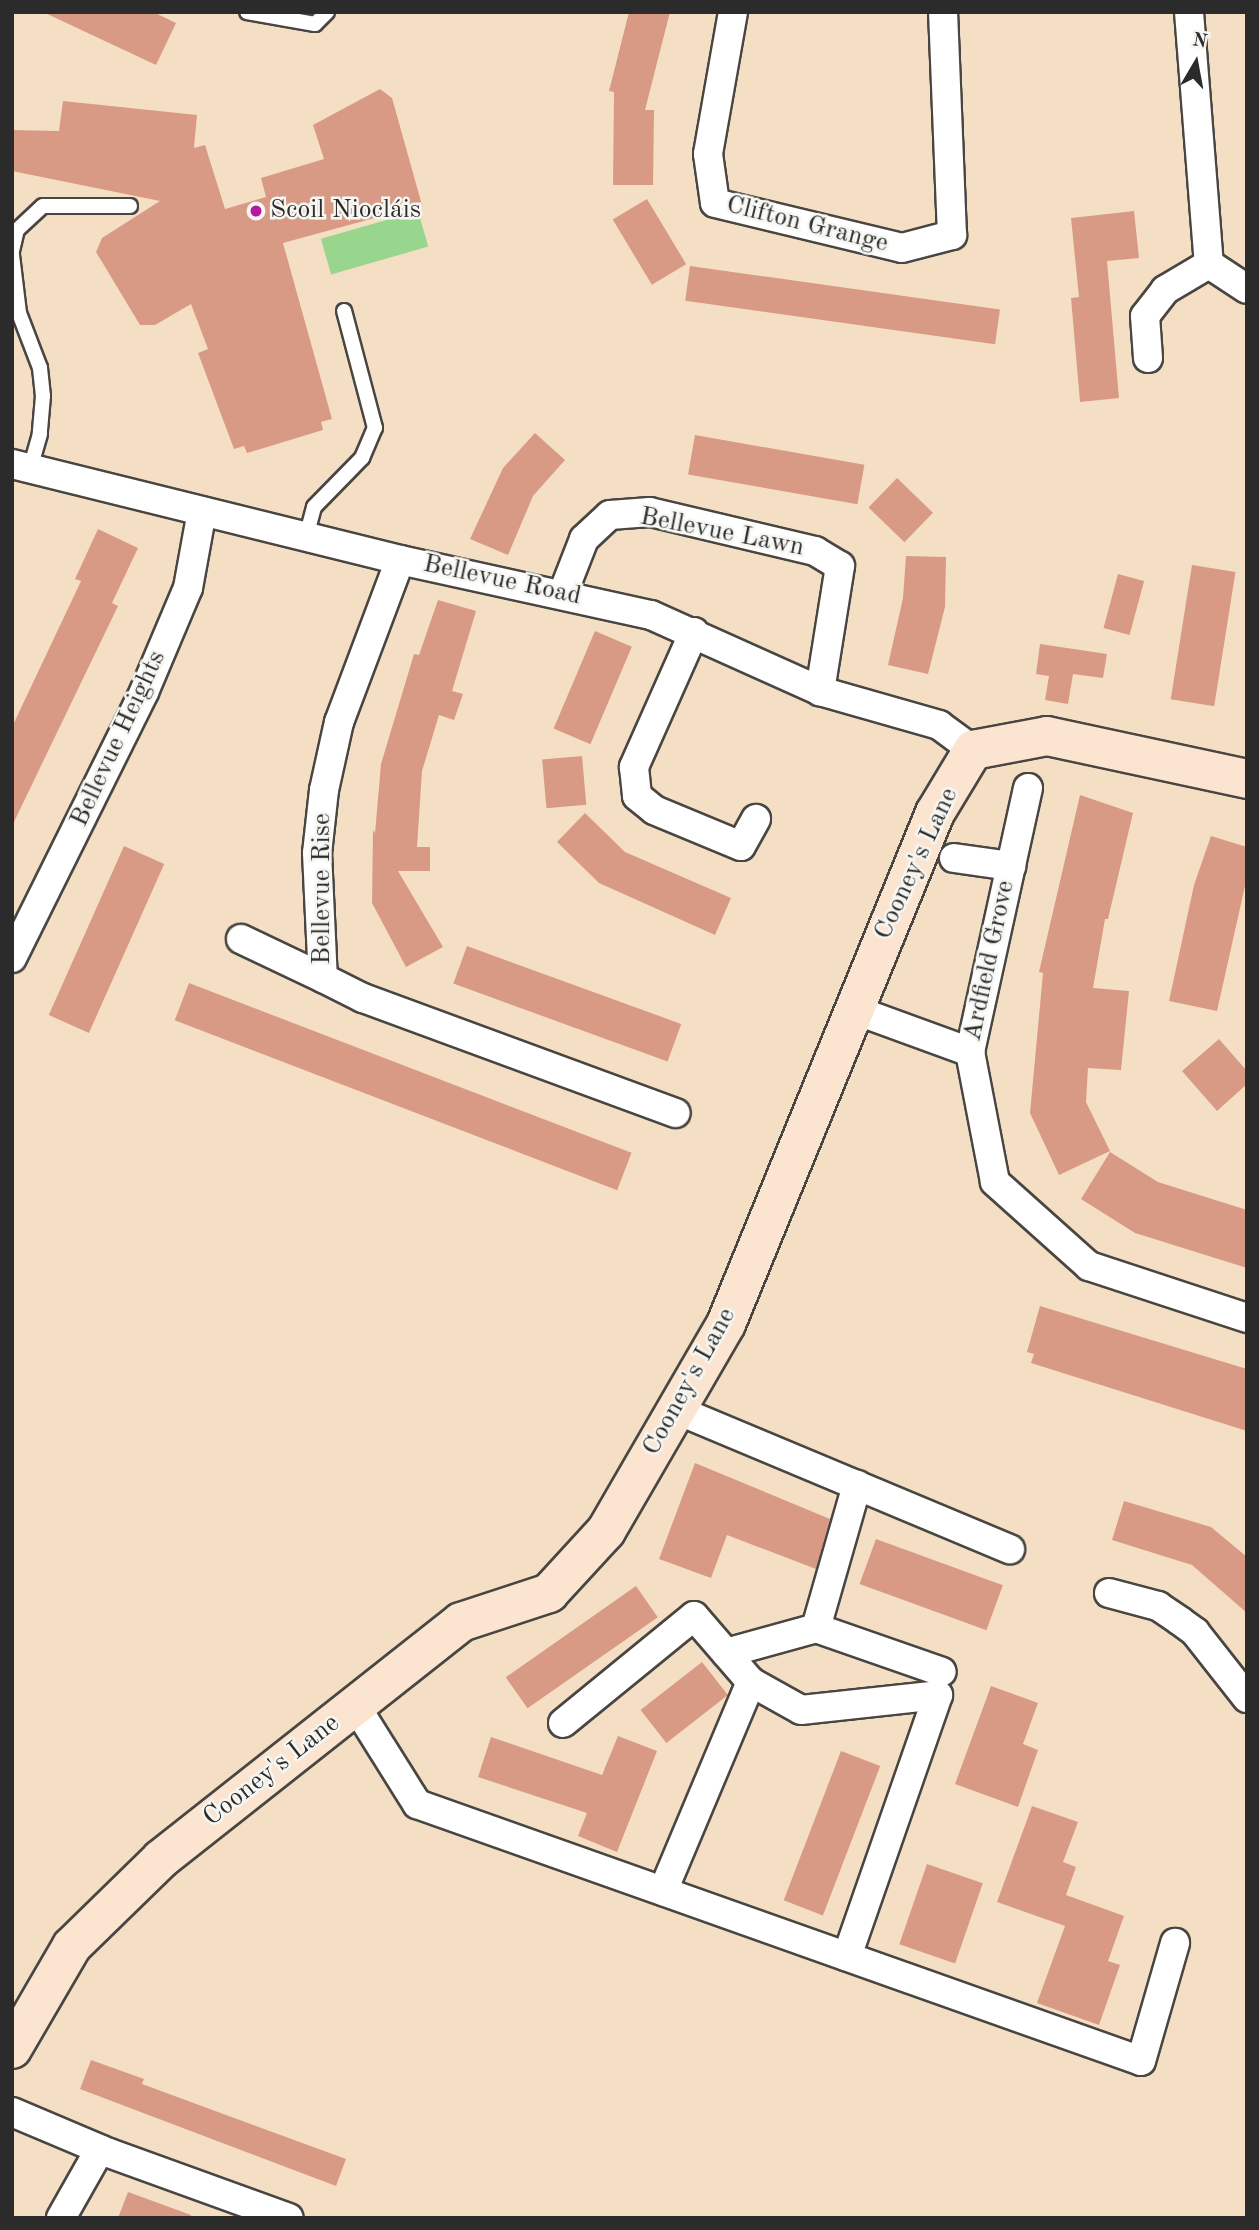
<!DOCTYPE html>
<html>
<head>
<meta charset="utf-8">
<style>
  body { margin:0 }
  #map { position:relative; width:1259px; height:2230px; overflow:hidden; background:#f4dfc5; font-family:"Old Standard TT",serif }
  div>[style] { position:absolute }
  .green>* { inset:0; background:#97d68c; transform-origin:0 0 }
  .building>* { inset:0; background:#d99a85; transform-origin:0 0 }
  .roads { filter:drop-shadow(2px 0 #494642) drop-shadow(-2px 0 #494642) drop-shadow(0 2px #494642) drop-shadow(0 -2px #494642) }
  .lane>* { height:14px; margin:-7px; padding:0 7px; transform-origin:7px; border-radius:7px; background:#fff }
  .street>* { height:28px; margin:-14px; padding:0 14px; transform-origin:14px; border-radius:14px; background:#fff }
  .secondary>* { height:38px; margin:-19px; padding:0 19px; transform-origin:19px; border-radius:19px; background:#fce5d0 }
  .dots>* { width:19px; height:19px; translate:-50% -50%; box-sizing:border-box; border:4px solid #f6f6f2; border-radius:50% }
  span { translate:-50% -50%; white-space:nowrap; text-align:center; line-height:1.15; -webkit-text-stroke:5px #f6f6f2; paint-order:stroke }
  .poi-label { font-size:26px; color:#2b2b2b }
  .left { translate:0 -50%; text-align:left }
  .street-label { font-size:26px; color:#2b2b2b }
  .frame { position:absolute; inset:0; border:14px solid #2b2b2b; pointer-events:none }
  .north { position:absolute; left:1161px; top:28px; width:70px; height:70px; -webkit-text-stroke:5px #f6f6f2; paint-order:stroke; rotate:10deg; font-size:19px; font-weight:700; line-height:28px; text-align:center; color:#2b2b2b }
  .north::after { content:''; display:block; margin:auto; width:24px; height:32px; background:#2b2b2b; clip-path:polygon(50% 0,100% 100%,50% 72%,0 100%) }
</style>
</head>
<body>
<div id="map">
  <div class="green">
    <div style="left:418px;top:211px;width:37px;height:101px;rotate:74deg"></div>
  </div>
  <div class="building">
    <div style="clip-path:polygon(43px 12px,153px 12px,176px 23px,156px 65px)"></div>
    <div style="clip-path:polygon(629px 12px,670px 12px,645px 110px,654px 110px,653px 185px,613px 185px,614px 92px,609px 91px)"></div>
    <div style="clip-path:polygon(380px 89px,392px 98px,422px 205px,283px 243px,332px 419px,321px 422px,323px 430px,247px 453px,244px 446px,234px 449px,198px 353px,208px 349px,191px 304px,155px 325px,140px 325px,96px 252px,102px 238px,160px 201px,12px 171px,12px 130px,59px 131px,63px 101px,197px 115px,194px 148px,205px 145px,225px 209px,266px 197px,261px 178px,324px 159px,313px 125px)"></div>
    <div style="left:647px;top:199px;width:76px;height:40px;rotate:59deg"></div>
    <div style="clip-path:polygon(1134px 211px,1139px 258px,1107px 261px,1119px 398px,1080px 402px,1071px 298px,1079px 297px,1071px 218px)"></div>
    <div style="left:690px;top:266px;width:313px;height:35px;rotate:8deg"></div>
    <div style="clip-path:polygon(535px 433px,565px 460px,533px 496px,508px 555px,470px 539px,503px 468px)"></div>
    <div style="left:695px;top:435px;width:172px;height:40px;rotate:10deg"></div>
    <div style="left:897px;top:478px;width:50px;height:41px;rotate:44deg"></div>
    <div style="clip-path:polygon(98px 529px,138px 548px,112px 603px,118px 606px,12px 826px,12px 727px,81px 581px,75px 579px)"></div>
    <div style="clip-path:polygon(906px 556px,946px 557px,945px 607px,928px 674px,888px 665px,903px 598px)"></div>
    <div style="left:1192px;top:565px;width:44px;height:136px;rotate:9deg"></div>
    <div style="left:1118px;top:574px;width:27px;height:56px;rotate:15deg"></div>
    <div style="clip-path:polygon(438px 600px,476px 611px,452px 691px,463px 694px,454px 720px,439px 715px,422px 771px,417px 847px,430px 847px,430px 871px,398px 871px,443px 947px,406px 967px,372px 903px,373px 830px,375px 833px,381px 764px,414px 654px,419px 655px)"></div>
    <div style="left:595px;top:631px;width:40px;height:106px;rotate:23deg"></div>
    <div style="clip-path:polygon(1040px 644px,1107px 654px,1103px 678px,1073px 674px,1068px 704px,1045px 700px,1049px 676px,1036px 674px)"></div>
    <div style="left:582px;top:756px;width:49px;height:40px;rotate:85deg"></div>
    <div style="clip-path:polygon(1080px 795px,1133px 813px,1108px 919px,1105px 919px,1093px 988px,1129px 991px,1121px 1070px,1088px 1068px,1086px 1102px,1110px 1151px,1059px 1175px,1030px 1113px,1043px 973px,1039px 972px)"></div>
    <div style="clip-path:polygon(585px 813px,625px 852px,731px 898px,715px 935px,599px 883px,557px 842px)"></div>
    <div style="clip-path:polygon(1211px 836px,1247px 847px,1247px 877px,1217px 1011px,1169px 1001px,1194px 885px)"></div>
    <div style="left:124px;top:846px;width:44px;height:185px;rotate:24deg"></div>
    <div style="left:467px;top:946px;width:228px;height:40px;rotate:20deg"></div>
    <div style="left:189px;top:983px;width:474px;height:40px;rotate:21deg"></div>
    <div style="clip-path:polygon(1219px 1039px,1247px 1071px,1247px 1084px,1217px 1111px,1182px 1071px)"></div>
    <div style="clip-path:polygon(1110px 1152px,1158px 1182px,1247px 1210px,1247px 1268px,1135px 1233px,1081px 1199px)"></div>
    <div style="clip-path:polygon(1040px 1306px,1247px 1369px,1247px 1431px,1031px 1363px,1034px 1354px,1027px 1352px)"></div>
    <div style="clip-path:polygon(695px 1463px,830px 1519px,816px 1569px,727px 1535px,711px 1578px,659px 1559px)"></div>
    <div style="clip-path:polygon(1124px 1501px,1211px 1527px,1247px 1557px,1247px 1613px,1192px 1565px,1112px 1540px)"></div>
    <div style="left:876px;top:1539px;width:135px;height:48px;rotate:20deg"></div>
    <div style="left:636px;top:1586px;width:38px;height:159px;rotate:55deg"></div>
    <div style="left:702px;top:1662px;width:42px;height:78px;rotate:52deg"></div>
    <div style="clip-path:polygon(991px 1686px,1038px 1703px,1023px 1744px,1038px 1750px,1018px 1807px,955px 1784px)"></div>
    <div style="clip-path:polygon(618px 1736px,657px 1751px,617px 1852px,578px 1836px,587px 1813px,478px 1777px,491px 1737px,602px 1775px)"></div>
    <div style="left:841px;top:1751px;width:42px;height:160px;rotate:21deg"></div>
    <div style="clip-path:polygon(1032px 1806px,1078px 1822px,1063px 1862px,1076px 1867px,1066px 1895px,1124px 1916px,1108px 1961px,1120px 1965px,1099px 2025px,1037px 2003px,1065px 1926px,997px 1902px)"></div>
    <div style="left:927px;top:1864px;width:59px;height:85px;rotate:19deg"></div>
    <div style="clip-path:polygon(91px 2060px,144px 2079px,142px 2084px,346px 2159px,336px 2186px,80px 2089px)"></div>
    <div style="clip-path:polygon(128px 2192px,191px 2215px,191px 2218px,118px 2218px)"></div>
  </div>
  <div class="roads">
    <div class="lane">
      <div style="left:247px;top:12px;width:69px;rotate:10deg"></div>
      <div style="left:315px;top:24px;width:17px;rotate:-45deg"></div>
      <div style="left:12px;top:251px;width:22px;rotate:-77deg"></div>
      <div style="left:17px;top:230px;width:35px;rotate:-43deg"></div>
      <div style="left:43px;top:206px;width:87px"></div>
      <div style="left:12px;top:255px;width:58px;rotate:83.1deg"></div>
      <div style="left:19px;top:313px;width:59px;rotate:69.1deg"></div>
      <div style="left:40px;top:368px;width:28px;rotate:84deg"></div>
      <div style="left:43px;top:396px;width:38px;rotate:95deg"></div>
      <div style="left:40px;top:434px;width:35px;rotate:106deg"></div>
      <div style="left:306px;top:537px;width:31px;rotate:-75deg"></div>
      <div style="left:314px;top:507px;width:69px;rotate:-45.6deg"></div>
      <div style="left:362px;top:458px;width:33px;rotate:-67deg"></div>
      <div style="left:375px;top:428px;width:121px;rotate:-104.8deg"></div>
    </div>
    <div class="street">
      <div style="left:733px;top:12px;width:144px;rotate:100deg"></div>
      <div style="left:708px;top:154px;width:49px;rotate:81.9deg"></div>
      <div style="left:715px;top:203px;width:192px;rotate:13.5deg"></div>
      <div style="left:902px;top:248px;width:52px;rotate:-14.6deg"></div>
      <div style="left:952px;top:235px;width:223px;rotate:-92.3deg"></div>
      <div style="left:1189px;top:12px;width:253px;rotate:85.5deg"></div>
      <div style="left:1209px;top:264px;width:45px;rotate:33.3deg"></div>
      <div style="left:1148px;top:358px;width:42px;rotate:-94.1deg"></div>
      <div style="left:1145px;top:316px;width:33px;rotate:-52deg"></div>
      <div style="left:1165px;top:290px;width:51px;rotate:-30.6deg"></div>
      <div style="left:12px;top:464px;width:400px;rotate:13.9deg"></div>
      <div style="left:400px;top:560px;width:257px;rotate:12.4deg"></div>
      <div style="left:651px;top:615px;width:185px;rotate:24.2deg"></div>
      <div style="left:820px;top:691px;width:124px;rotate:15.9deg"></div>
      <div style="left:939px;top:725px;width:42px;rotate:36.3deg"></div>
      <div style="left:400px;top:560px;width:173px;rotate:110.6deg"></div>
      <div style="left:339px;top:722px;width:70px;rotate:102.4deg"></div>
      <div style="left:324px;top:790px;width:63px;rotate:96.3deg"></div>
      <div style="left:317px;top:853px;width:125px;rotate:87.3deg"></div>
      <div style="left:323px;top:978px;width:45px;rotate:26.6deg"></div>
      <div style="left:363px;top:998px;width:333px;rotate:20.2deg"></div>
      <div style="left:563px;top:593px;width:58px;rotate:-68.7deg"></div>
      <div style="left:584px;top:539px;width:35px;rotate:-43deg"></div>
      <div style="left:610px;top:515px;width:40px;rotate:-4.3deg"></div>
      <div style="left:650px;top:512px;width:170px;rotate:13.3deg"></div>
      <div style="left:815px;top:551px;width:29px;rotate:31deg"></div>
      <div style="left:840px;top:566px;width:127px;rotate:99.1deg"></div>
      <div style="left:694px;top:632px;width:148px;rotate:114deg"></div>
      <div style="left:634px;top:767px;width:29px;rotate:84deg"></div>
      <div style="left:637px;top:796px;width:22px;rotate:39deg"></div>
      <div style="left:654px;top:810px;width:94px;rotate:22.5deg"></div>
      <div style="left:741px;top:846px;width:31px;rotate:-61deg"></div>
      <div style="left:1028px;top:788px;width:270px;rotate:102.4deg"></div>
      <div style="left:970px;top:1052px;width:132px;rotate:79.1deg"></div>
      <div style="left:995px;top:1182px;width:126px;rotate:41.8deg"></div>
      <div style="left:1089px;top:1266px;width:166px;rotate:18.2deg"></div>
      <div style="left:954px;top:858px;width:58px;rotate:8deg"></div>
      <div style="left:241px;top:939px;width:91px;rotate:25.4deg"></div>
      <div style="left:12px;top:958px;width:297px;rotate:-63.6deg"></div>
      <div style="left:144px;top:692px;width:113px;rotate:-67.1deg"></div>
      <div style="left:188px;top:588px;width:78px;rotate:-79.7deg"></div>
      <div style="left:852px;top:1009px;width:126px;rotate:20deg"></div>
      <div style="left:677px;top:1410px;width:361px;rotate:22.7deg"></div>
      <div style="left:1109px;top:1593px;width:51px;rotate:14.9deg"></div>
      <div style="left:1158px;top:1606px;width:27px;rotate:34deg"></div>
      <div style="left:1180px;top:1621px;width:19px;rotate:36deg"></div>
      <div style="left:1195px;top:1632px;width:84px;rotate:51.8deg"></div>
      <div style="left:816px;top:1628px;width:133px;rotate:19.2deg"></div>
      <div style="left:726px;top:1653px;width:93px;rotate:-15.5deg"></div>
      <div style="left:816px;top:1628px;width:149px;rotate:-74deg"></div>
      <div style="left:355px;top:1705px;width:117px;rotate:57.9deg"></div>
      <div style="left:417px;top:1804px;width:768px;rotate:19.54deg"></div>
      <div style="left:1141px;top:2061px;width:123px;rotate:-73.9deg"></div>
      <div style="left:563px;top:1723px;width:169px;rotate:-39.2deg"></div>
      <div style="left:694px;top:1616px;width:87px;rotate:49.2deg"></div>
      <div style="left:751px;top:1682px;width:57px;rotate:29.2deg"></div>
      <div style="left:801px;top:1710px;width:138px;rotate:-6.2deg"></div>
      <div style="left:938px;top:1695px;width:277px;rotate:109.2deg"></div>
      <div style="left:663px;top:1891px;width:227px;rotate:-67.2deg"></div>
      <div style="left:12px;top:2112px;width:105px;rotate:22.9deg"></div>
      <div style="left:109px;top:2153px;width:191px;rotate:19.9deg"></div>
      <div style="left:61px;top:2218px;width:79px;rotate:-60.5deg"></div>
    </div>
    <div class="secondary">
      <div style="left:12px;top:2049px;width:119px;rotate:-59.8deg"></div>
      <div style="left:72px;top:1946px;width:124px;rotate:-44.3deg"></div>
      <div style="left:161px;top:1859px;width:382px;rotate:-38.3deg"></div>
      <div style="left:461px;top:1622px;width:93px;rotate:-18.2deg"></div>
      <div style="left:549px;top:1593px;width:84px;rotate:-47.4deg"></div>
      <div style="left:606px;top:1531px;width:239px;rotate:-59.9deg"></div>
      <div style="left:726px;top:1324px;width:552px;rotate:-67.76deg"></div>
      <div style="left:935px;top:813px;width:74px;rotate:-58.9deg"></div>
      <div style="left:973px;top:750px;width:75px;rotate:-10.7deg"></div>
      <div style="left:1047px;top:736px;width:205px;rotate:12.1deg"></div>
    </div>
  </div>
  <div class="dots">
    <div style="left:256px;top:211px;background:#b5179e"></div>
  </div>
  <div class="poi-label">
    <span class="left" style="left:270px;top:211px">Scoil Niocláis</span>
  </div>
  <div class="street-label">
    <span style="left:807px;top:225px;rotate:14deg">Clifton Grange</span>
    <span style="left:722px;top:533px;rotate:11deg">Bellevue Lawn</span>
    <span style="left:502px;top:581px;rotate:12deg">Bellevue Road</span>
    <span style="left:119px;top:739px;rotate:-65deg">Bellevue Heights</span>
    <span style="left:917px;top:864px;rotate:-65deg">Cooney's Lane</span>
    <span style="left:323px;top:889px;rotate:-90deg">Bellevue Rise</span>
    <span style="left:990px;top:961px;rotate:-78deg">Ardfield Grove</span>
    <span style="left:690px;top:1382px;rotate:-61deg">Cooney's Lane</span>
    <span style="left:272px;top:1771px;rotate:-38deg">Cooney's Lane</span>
  </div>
  <div class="frame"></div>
  <div class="north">N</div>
</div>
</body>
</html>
